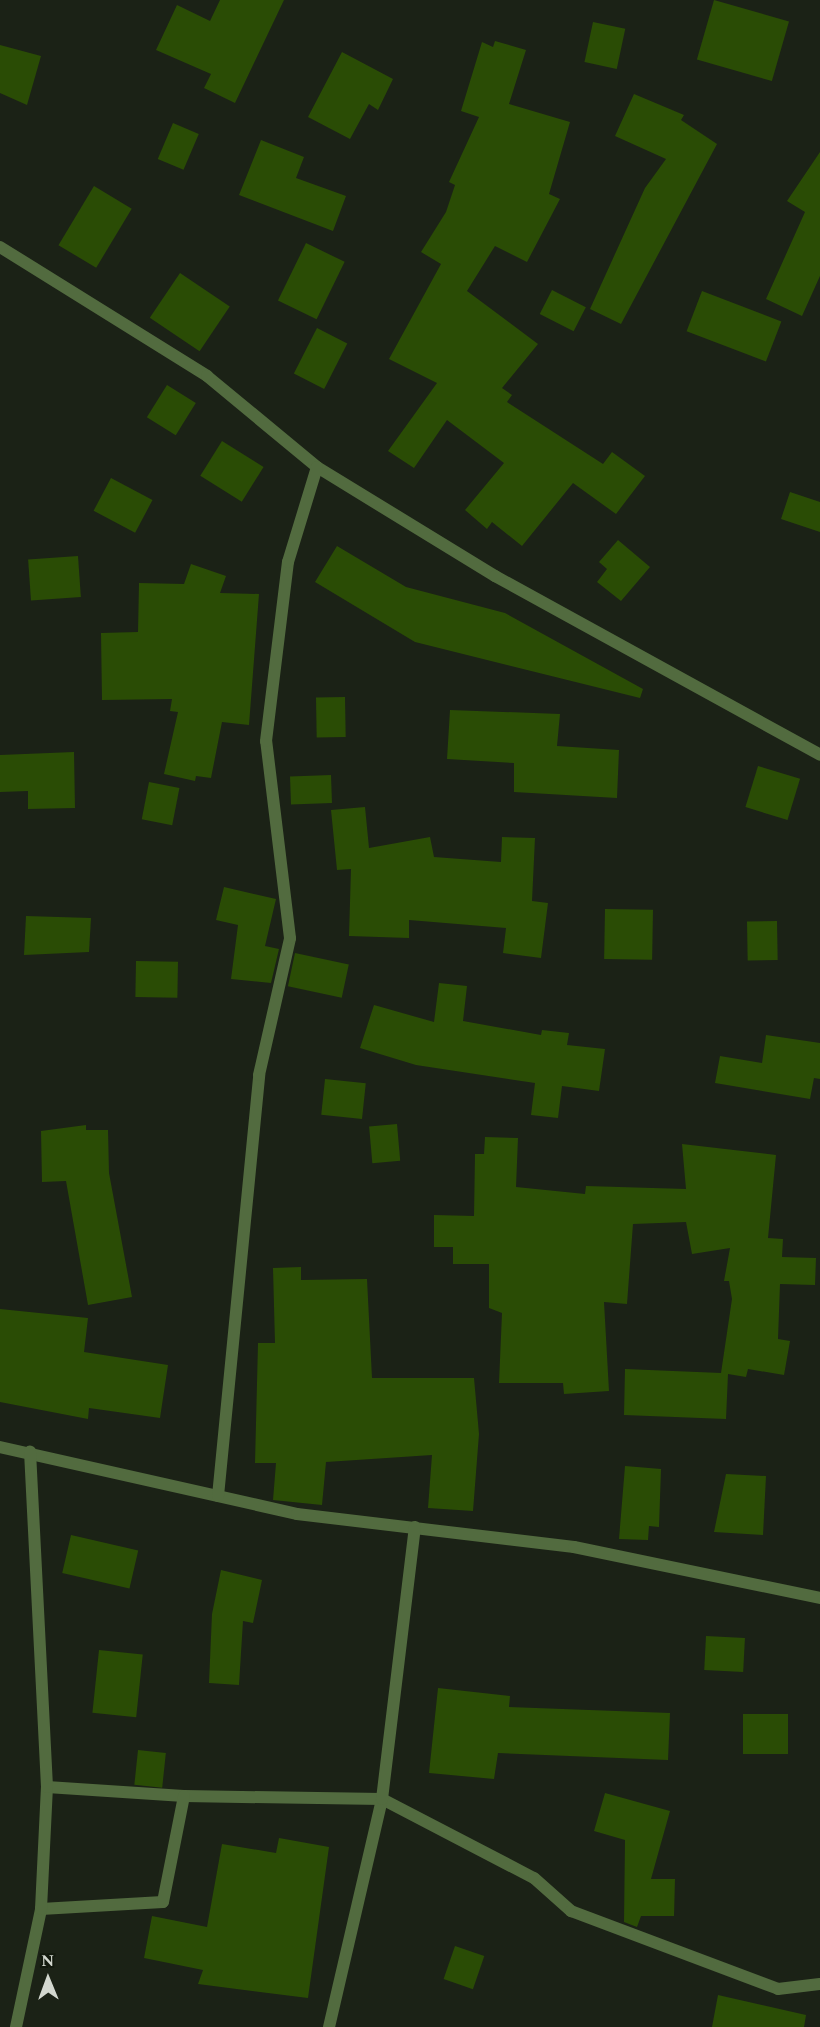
<!DOCTYPE html>
<html>
<head>
<meta charset="utf-8">
<style>
  body { margin:0 }
  #map { position:relative; width:820px; height:2027px; overflow:hidden; background:#1b2216; font-family:Spectral,serif }
  div>[style] { position:absolute }
  .building>* { inset:0; background:#2a4c05; transform-origin:0 0 }
  .minor>* { height:12px; margin:-6px; padding:0 6px; transform-origin:6px; border-radius:6px; background:#526b3f }
  span { translate:-50% -50%; white-space:nowrap; text-align:center; line-height:1.15; -webkit-text-stroke:4.5px #12190d; paint-order:stroke }
  .north { position:absolute; left:18px; top:1949px; width:60px; height:60px; -webkit-text-stroke:4px #12190d; paint-order:stroke; rotate:359deg; font-size:16px; font-weight:700; line-height:24px; text-align:center; color:#d3d8cf }
  .north::after { content:''; display:block; margin:auto; width:21px; height:27px; background:#d3d8cf; clip-path:polygon(50% 0,100% 100%,50% 72%,0 100%) }
</style>
</head>
<body>
<div id="map">
  <div class="building">
    <div style="clip-path:polygon(220px 0,284px 0,235px 103px,204px 88px,211px 74px,156px 50px,177px 5px,210px 21px)"></div>
    <div style="left:714px;top:0;width:78px;height:62px;rotate:16deg"></div>
    <div style="left:593px;top:22px;width:33px;height:41px;rotate:12deg"></div>
    <div style="clip-path:polygon(495px 41px,526px 50px,509px 104px,570px 122px,549px 194px,560px 199px,527px 262px,495px 246px,467px 291px,538px 344px,502px 388px,512px 395px,507px 402px,603px 464px,612px 452px,645px 476px,616px 514px,573px 483px,522px 546px,492px 522px,487px 529px,465px 510px,504px 463px,447px 420px,414px 468px,388px 451px,437px 383px,389px 359px,441px 264px,421px 252px,446px 212px,455px 185px,449px 182px,479px 117px,461px 111px,482px 42px,493px 47px)"></div>
    <div style="clip-path:polygon(0 45px,41px 56px,27px 105px,0 93px)"></div>
    <div style="clip-path:polygon(342px 52px,393px 79px,378px 110px,369px 104px,350px 139px,308px 117px)"></div>
    <div style="clip-path:polygon(634px 94px,684px 115px,681px 120px,717px 144px,621px 324px,590px 309px,645px 188px,666px 159px,615px 136px)"></div>
    <div style="left:173px;top:123px;width:28px;height:39px;rotate:23deg"></div>
    <div style="clip-path:polygon(261px 140px,304px 157px,296px 178px,346px 196px,333px 231px,239px 195px)"></div>
    <div style="clip-path:polygon(820px 152px,820px 276px,802px 316px,766px 299px,805px 212px,787px 201px)"></div>
    <div style="left:94px;top:186px;width:44px;height:69px;rotate:31deg"></div>
    <div style="left:306px;top:243px;width:43px;height:64px;rotate:26deg"></div>
    <div style="left:180px;top:273px;width:60px;height:54px;rotate:34deg"></div>
    <div style="left:552px;top:290px;width:38px;height:27px;rotate:27deg"></div>
    <div style="left:702px;top:291px;width:85px;height:43px;rotate:21deg"></div>
    <div style="left:317px;top:328px;width:34px;height:51px;rotate:27deg"></div>
    <div style="left:167px;top:385px;width:34px;height:38px;rotate:32deg"></div>
    <div style="left:222px;top:441px;width:49px;height:41px;rotate:32deg"></div>
    <div style="left:111px;top:478px;width:47px;height:37px;rotate:28deg"></div>
    <div style="clip-path:polygon(790px 492px,820px 502px,820px 532px,781px 519px)"></div>
    <div style="clip-path:polygon(618px 540px,650px 567px,621px 601px,597px 582px,607px 569px,599px 562px)"></div>
    <div style="clip-path:polygon(337px 546px,406px 587px,505px 613px,643px 689px,640px 698px,415px 642px,315px 582px)"></div>
    <div style="left:78px;top:556px;width:41px;height:50px;rotate:86deg"></div>
    <div style="clip-path:polygon(191px 564px,226px 576px,220px 593px,259px 594px,249px 725px,222px 722px,211px 778px,196px 776px,195px 781px,164px 774px,178px 712px,170px 711px,172px 699px,102px 700px,101px 633px,138px 632px,139px 583px,184px 584px)"></div>
    <div style="left:345px;top:697px;width:40px;height:29px;rotate:89deg"></div>
    <div style="clip-path:polygon(450px 710px,560px 714px,557px 746px,619px 750px,617px 798px,514px 792px,514px 763px,447px 759px)"></div>
    <div style="clip-path:polygon(74px 752px,75px 808px,28px 809px,28px 791px,0 792px,0 755px)"></div>
    <div style="left:758px;top:766px;width:44px;height:43px;rotate:17deg"></div>
    <div style="left:331px;top:775px;width:28px;height:41px;rotate:88deg"></div>
    <div style="left:149px;top:782px;width:31px;height:38px;rotate:11deg"></div>
    <div style="clip-path:polygon(365px 807px,369px 848px,430px 837px,434px 857px,501px 862px,502px 837px,535px 838px,532px 901px,548px 903px,541px 958px,503px 953px,506px 928px,409px 920px,409px 938px,349px 936px,351px 869px,337px 870px,331px 810px)"></div>
    <div style="clip-path:polygon(224px 887px,276px 899px,265px 946px,279px 949px,271px 983px,231px 979px,238px 925px,216px 920px)"></div>
    <div style="left:605px;top:909px;width:48px;height:50px;rotate:1deg"></div>
    <div style="clip-path:polygon(26px 916px,91px 918px,89px 952px,24px 955px)"></div>
    <div style="left:777px;top:921px;width:39px;height:30px;rotate:89deg"></div>
    <div style="left:295px;top:953px;width:55px;height:34px;rotate:12deg"></div>
    <div style="left:136px;top:961px;width:42px;height:36px;rotate:1deg"></div>
    <div style="clip-path:polygon(439px 983px,467px 986px,463px 1021px,541px 1035px,542px 1030px,569px 1033px,567px 1045px,605px 1049px,599px 1091px,562px 1086px,558px 1118px,531px 1115px,535px 1083px,416px 1065px,360px 1048px,374px 1005px,434px 1022px)"></div>
    <div style="clip-path:polygon(766px 1035px,820px 1043px,820px 1079px,814px 1078px,810px 1099px,715px 1083px,720px 1056px,762px 1063px)"></div>
    <div style="left:325px;top:1079px;width:41px;height:36px;rotate:6deg"></div>
    <div style="left:397px;top:1124px;width:37px;height:28px;rotate:85deg"></div>
    <div style="clip-path:polygon(86px 1125px,86px 1130px,108px 1130px,109px 1173px,132px 1297px,88px 1305px,66px 1181px,42px 1182px,41px 1131px)"></div>
    <div style="clip-path:polygon(485px 1137px,518px 1138px,516px 1187px,585px 1194px,586px 1186px,686px 1189px,682px 1144px,776px 1155px,768px 1238px,783px 1239px,782px 1257px,816px 1258px,815px 1285px,780px 1284px,778px 1339px,790px 1341px,784px 1375px,748px 1369px,746px 1377px,728px 1374px,726px 1419px,624px 1415px,625px 1369px,721px 1373px,732px 1299px,729px 1281px,724px 1281px,730px 1248px,692px 1254px,686px 1222px,633px 1224px,627px 1304px,604px 1302px,609px 1391px,564px 1394px,563px 1383px,499px 1383px,502px 1313px,489px 1308px,489px 1264px,453px 1264px,453px 1247px,434px 1247px,434px 1215px,474px 1216px,475px 1154px,484px 1154px)"></div>
    <div style="clip-path:polygon(301px 1267px,301px 1280px,367px 1279px,372px 1378px,474px 1378px,479px 1434px,473px 1511px,428px 1508px,432px 1455px,326px 1462px,322px 1505px,273px 1500px,276px 1463px,255px 1463px,258px 1343px,275px 1343px,273px 1268px)"></div>
    <div style="clip-path:polygon(0 1309px,88px 1318px,84px 1352px,168px 1365px,160px 1418px,89px 1408px,88px 1419px,0 1402px)"></div>
    <div style="clip-path:polygon(625px 1466px,661px 1469px,659px 1527px,649px 1526px,648px 1540px,619px 1539px)"></div>
    <div style="clip-path:polygon(726px 1474px,766px 1476px,763px 1535px,714px 1532px)"></div>
    <div style="left:71px;top:1535px;width:69px;height:39px;rotate:13deg"></div>
    <div style="clip-path:polygon(221px 1570px,262px 1580px,253px 1623px,243px 1621px,239px 1685px,209px 1683px,212px 1614px)"></div>
    <div style="left:706px;top:1636px;width:39px;height:34px;rotate:3deg"></div>
    <div style="left:99px;top:1650px;width:44px;height:63px;rotate:6deg"></div>
    <div style="clip-path:polygon(438px 1688px,510px 1696px,509px 1707px,670px 1713px,668px 1760px,498px 1753px,494px 1779px,429px 1773px)"></div>
    <div style="left:743px;top:1714px;width:45px;height:40px"></div>
    <div style="left:138px;top:1750px;width:28px;height:35px;rotate:6deg"></div>
    <div style="clip-path:polygon(605px 1793px,670px 1811px,651px 1879px,675px 1879px,674px 1916px,641px 1916px,637px 1927px,624px 1922px,625px 1840px,594px 1831px)"></div>
    <div style="clip-path:polygon(279px 1838px,329px 1847px,308px 1998px,198px 1984px,203px 1970px,144px 1958px,152px 1916px,207px 1927px,222px 1844px,276px 1853px)"></div>
    <div style="left:455px;top:1946px;width:31px;height:35px;rotate:19deg"></div>
    <div style="clip-path:polygon(718px 1995px,806px 2015px,804px 2027px,712px 2027px)"></div>
  </div>
  <div class="minor">
    <div style="left:0;top:247px;width:244px;rotate:31.9deg"></div>
    <div style="left:207px;top:376px;width:143px;rotate:39.6deg"></div>
    <div style="left:317px;top:467px;width:209px;rotate:31.5deg"></div>
    <div style="left:495px;top:576px;width:371px;rotate:28.8deg"></div>
    <div style="left:0;top:1447px;width:304px;rotate:12.7deg"></div>
    <div style="left:297px;top:1514px;width:279px;rotate:6.8deg"></div>
    <div style="left:574px;top:1547px;width:251px;rotate:11.7deg"></div>
    <div style="left:218px;top:1496px;width:423px;rotate:-84.4deg"></div>
    <div style="left:259px;top:1075px;width:140px;rotate:-77.2deg"></div>
    <div style="left:290px;top:938px;width:198px;rotate:-96.9deg"></div>
    <div style="left:266px;top:741px;width:180px;rotate:-83deg"></div>
    <div style="left:288px;top:562px;width:99px;rotate:-73deg"></div>
    <div style="left:47px;top:1787px;width:137px;rotate:3.8deg"></div>
    <div style="left:184px;top:1796px;width:198px;rotate:0.9deg"></div>
    <div style="left:382px;top:1799px;width:171px;rotate:27.5deg"></div>
    <div style="left:534px;top:1878px;width:50px;rotate:41.7deg"></div>
    <div style="left:571px;top:1911px;width:221px;rotate:20.6deg"></div>
    <div style="left:778px;top:1989px;width:42px;rotate:-6.8deg"></div>
    <div style="left:41px;top:1909px;width:122px;rotate:-3.3deg"></div>
    <div style="left:163px;top:1902px;width:108px;rotate:-78.8deg"></div>
    <div style="left:16px;top:2027px;width:121px;rotate:-78deg"></div>
    <div style="left:41px;top:1909px;width:122px;rotate:-87.2deg"></div>
    <div style="left:47px;top:1787px;width:336px;rotate:-92.9deg"></div>
    <div style="left:329px;top:2027px;width:234px;rotate:-76.9deg"></div>
    <div style="left:382px;top:1799px;width:274px;rotate:-83.1deg"></div>
  </div>
  <div class="north">N</div>
</div>
</body>
</html>
